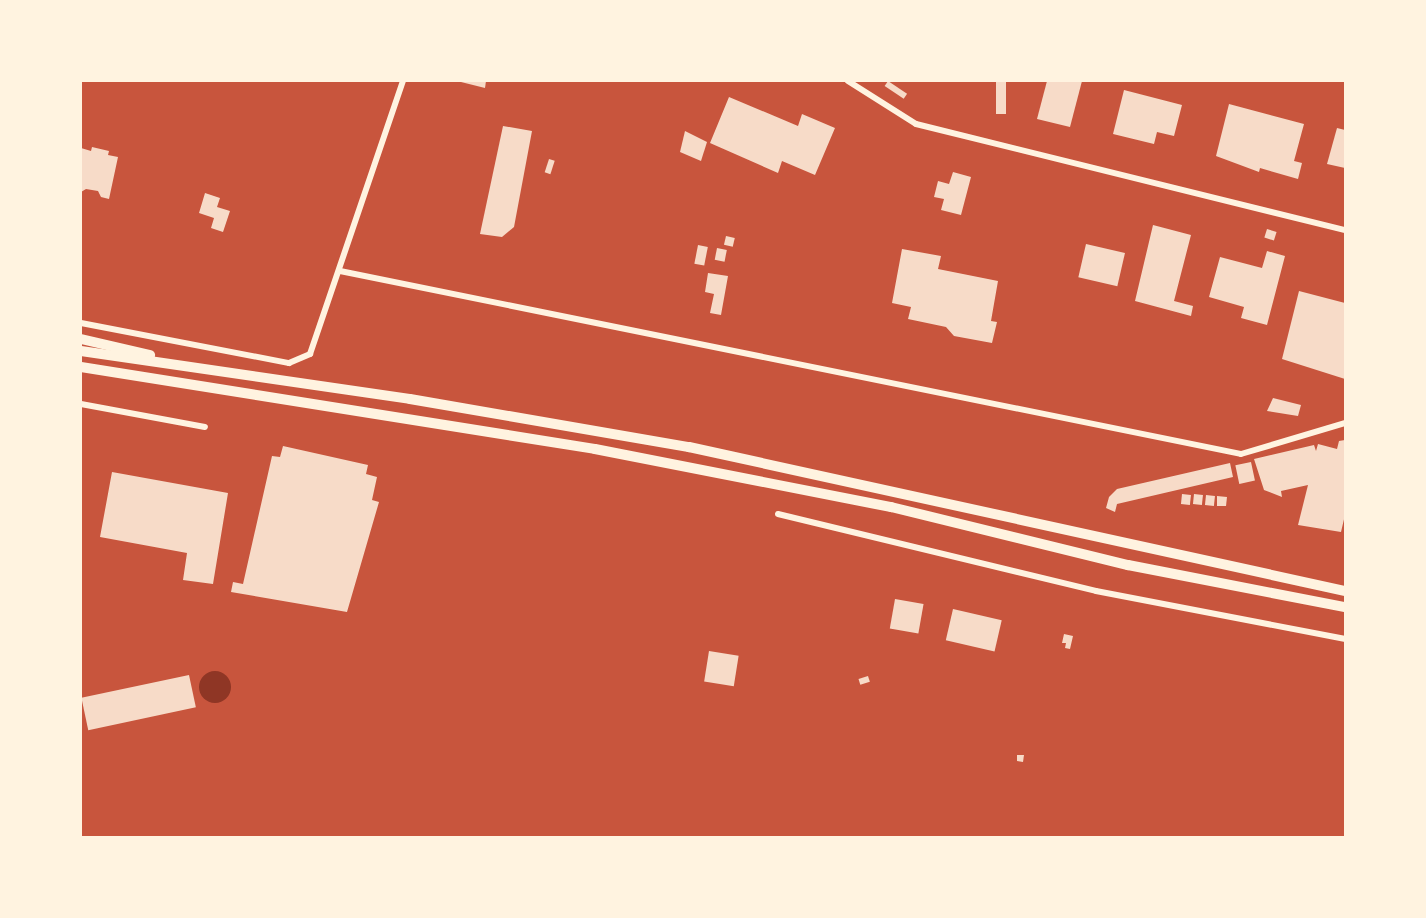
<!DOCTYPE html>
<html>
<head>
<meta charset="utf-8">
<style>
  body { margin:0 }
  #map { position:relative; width:1426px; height:918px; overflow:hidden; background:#c8553d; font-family:Commissioner,sans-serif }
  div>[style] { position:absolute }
  .water>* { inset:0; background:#8f3625 }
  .round { border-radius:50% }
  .building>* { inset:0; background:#f7dbc8; transform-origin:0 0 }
  .minor>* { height:6px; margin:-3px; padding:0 3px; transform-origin:3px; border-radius:3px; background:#fff3e0 }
  .trunk>* { height:10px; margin:-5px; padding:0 5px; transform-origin:5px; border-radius:5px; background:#fff3e0 }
  span { translate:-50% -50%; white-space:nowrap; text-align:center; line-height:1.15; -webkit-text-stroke:6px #fff3e0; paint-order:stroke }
  .frame { position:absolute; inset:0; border:82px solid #fff3e0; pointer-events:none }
</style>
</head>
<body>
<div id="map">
  <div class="water">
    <div class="round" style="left:199px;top:671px;width:32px;height:32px"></div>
  </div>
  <div class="building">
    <div style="clip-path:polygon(457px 81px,486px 81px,485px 88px)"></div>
    <div style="left:888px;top:81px;width:23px;height:6px;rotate:34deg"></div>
    <div style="left:996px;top:81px;width:10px;height:33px"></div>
    <div style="clip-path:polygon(1047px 81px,1082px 81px,1070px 127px,1037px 119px)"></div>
    <div style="clip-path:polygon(1124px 90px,1182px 105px,1174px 136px,1157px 132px,1154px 144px,1113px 134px)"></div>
    <div style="clip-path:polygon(729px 97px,798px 126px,802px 114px,835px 128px,815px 175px,782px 161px,778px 173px,710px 143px)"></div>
    <div style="clip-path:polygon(1229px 104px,1304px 124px,1294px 161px,1302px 163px,1298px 179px,1260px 168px,1259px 172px,1216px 156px)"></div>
    <div style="clip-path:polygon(503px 126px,532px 131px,514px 227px,502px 237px,480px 234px)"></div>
    <div style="clip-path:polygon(1337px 128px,1345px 130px,1345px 168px,1327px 164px)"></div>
    <div style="clip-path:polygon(685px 131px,707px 142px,701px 161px,680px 152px)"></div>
    <div style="clip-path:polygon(92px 147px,109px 151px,108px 155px,118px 157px,109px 199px,101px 197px,98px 191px,86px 189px,81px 192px,81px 148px,91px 151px)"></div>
    <div style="left:549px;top:159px;width:6px;height:14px;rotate:18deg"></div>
    <div style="clip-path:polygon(953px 172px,971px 177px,961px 215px,941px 210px,944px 199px,934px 197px,938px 181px,949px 184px)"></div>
    <div style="clip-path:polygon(205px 193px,220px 198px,217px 207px,230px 211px,223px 232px,211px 228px,214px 218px,199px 213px)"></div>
    <div style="clip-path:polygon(1153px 225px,1191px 235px,1174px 301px,1193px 306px,1191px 316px,1135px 301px)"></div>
    <div style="left:1267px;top:229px;width:10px;height:9px;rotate:17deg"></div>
    <div style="left:726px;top:236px;width:9px;height:9px;rotate:13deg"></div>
    <div style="left:1086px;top:244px;width:40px;height:34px;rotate:13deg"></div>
    <div style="left:698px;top:245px;width:10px;height:19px;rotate:11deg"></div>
    <div style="left:717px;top:248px;width:10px;height:12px;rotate:11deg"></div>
    <div style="clip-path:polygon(902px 249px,941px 256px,938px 269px,998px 281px,991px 321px,997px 322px,992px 343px,954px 336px,946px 327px,908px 319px,911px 307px,892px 303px)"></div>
    <div style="clip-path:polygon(1267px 251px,1285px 256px,1267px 325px,1241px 318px,1244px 307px,1209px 297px,1220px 257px,1262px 268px)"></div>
    <div style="clip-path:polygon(708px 273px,728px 276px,721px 315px,710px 313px,714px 294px,705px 292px)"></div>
    <div style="clip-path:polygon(1299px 291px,1345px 303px,1345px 379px,1282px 359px)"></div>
    <div style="clip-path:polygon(1273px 398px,1301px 405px,1298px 416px,1267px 411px)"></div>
    <div style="clip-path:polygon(1345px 440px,1345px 515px,1341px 532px,1298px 525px,1308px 485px,1281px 491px,1282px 497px,1264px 490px,1254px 459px,1314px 445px,1316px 451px,1318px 444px,1337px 449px,1339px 441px)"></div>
    <div style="clip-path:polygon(283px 446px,368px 465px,366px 474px,377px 477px,372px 500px,379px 502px,347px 612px,231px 592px,233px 582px,243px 584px,272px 456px,280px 457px)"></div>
    <div style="left:1251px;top:462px;width:19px;height:16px;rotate:78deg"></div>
    <div style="clip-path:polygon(1230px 463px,1233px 477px,1117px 504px,1115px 512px,1106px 508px,1109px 497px,1117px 489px)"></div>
    <div style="clip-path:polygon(112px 472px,228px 493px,213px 584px,183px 580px,187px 553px,100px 537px)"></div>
    <div style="left:1182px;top:494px;width:9px;height:10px;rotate:6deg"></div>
    <div style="left:1194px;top:494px;width:9px;height:10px;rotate:6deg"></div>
    <div style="left:1206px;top:495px;width:9px;height:10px;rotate:6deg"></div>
    <div style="clip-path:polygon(1217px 496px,1227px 497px,1226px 506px,1217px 506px)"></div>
    <div style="left:895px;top:599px;width:29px;height:30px;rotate:10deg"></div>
    <div style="left:953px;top:609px;width:50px;height:32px;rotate:13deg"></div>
    <div style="clip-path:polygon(1064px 634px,1073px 636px,1070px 649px,1065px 648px,1066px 643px,1062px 643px)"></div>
    <div style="left:709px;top:651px;width:30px;height:31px;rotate:9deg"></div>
    <div style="left:189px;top:675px;width:33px;height:110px;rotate:78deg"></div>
    <div style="left:868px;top:676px;width:6px;height:10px;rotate:72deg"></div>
    <div style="clip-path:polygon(1017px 755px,1024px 755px,1023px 762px,1017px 761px)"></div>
  </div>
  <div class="minor">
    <div style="left:848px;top:81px;width:80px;rotate:32.3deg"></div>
    <div style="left:916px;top:124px;width:442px;rotate:13.9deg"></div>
    <div style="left:340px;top:271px;width:919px;rotate:11.48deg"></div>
    <div style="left:1241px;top:454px;width:109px;rotate:-16.6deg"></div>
    <div style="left:81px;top:323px;width:212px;rotate:10.9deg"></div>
    <div style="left:289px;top:363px;width:23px;rotate:-23deg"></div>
    <div style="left:310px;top:354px;width:288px;rotate:-71.2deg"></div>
    <div style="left:81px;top:404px;width:126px;rotate:10.5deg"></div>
    <div style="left:778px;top:514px;width:327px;rotate:13.6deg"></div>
    <div style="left:1096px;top:591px;width:254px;rotate:10.9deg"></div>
  </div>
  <div class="trunk">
    <div style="left:81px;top:339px;width:71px;rotate:13.1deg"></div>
    <div style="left:81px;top:351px;width:332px;rotate:8.3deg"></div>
    <div style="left:410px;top:399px;width:283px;rotate:9.8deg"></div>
    <div style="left:689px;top:447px;width:672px;rotate:12.38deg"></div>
    <div style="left:81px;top:367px;width:520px;rotate:9.06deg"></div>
    <div style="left:595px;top:449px;width:302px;rotate:11.1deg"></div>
    <div style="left:891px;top:507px;width:244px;rotate:13.8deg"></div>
    <div style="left:1128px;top:565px;width:221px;rotate:11deg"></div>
  </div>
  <div class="frame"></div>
</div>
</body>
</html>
